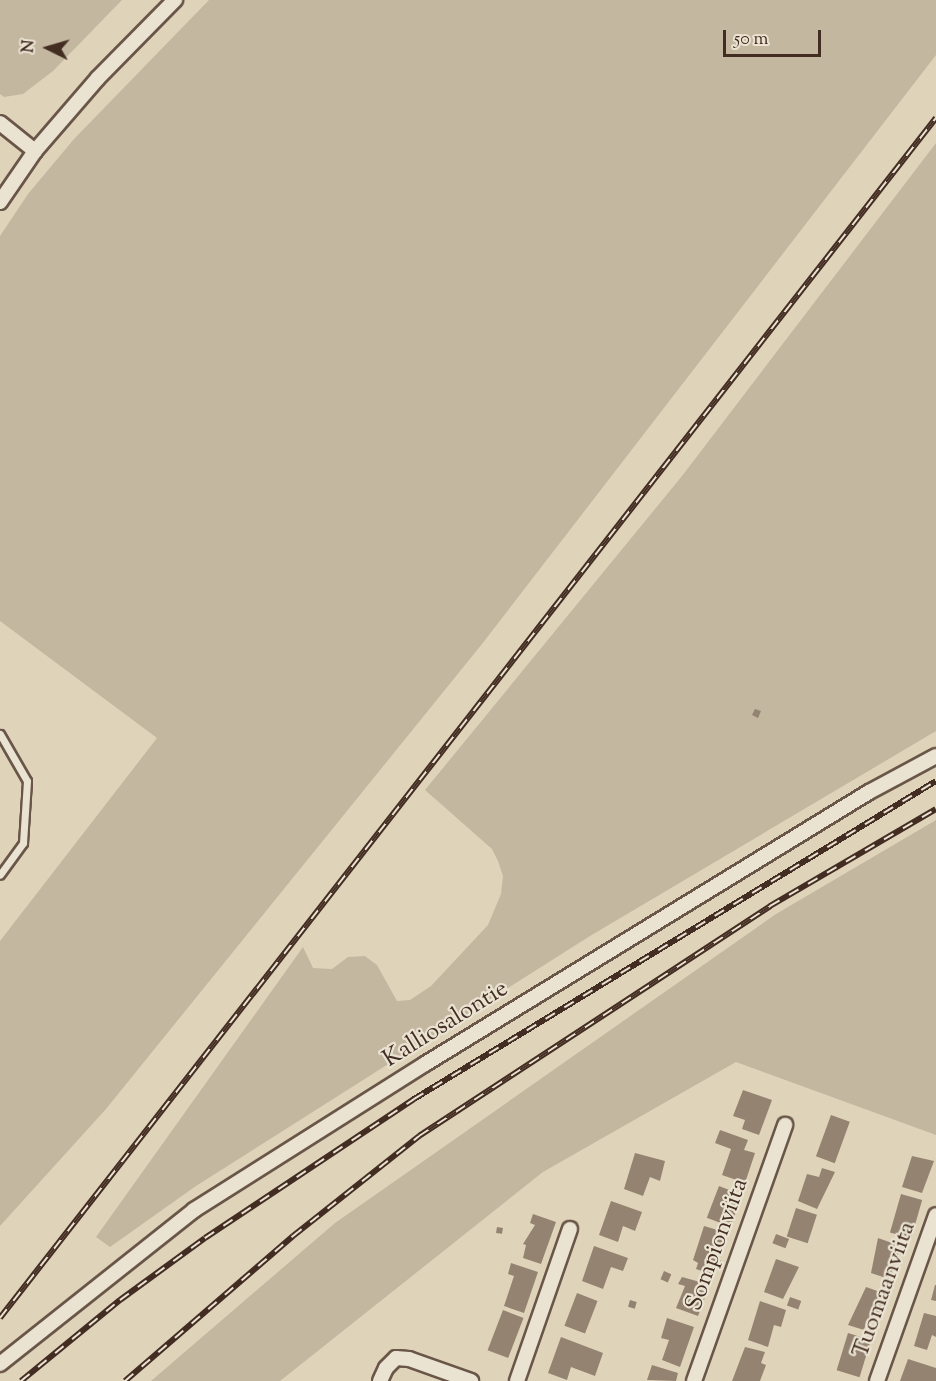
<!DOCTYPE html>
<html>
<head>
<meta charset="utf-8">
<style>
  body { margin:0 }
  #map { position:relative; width:936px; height:1381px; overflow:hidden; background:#dfd4ba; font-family:"Sorts Mill Goudy",serif }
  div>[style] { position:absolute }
  .green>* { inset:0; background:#c4b7a0 }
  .building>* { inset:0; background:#948371; transform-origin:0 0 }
  .roads { filter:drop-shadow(2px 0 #6a5648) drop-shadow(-2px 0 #6a5648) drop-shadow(0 2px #6a5648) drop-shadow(0 -2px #6a5648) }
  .service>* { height:7px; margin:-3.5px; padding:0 3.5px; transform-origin:3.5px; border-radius:3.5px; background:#eae3d2 }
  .minor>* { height:14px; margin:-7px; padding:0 7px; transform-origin:7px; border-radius:7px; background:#eae3d2 }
  .rail>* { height:6px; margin-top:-3px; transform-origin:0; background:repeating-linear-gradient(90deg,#eae3d2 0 11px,#432c22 0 22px); box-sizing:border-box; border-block:2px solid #432c22 }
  span { translate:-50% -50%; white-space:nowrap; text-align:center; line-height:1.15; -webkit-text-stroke:4.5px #eae3d2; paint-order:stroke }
  .street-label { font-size:24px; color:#432c22 }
  .north { position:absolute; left:18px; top:18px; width:60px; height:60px; -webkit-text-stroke:4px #eae3d2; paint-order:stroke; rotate:275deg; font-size:16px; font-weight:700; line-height:24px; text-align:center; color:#432c22 }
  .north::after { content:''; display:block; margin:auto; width:21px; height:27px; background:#432c22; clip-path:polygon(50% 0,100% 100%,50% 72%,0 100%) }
  .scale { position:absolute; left:723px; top:30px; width:98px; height:27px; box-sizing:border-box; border:3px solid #432c22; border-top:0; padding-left:8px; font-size:18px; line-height:21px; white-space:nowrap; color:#432c22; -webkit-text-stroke:4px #eae3d2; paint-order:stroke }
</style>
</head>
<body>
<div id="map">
  <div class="green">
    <div style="clip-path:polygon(0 0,122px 0,53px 71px,23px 94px,4px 97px,0 94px)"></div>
    <div style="clip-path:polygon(209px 0,936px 0,936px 55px,482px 644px,106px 1109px,0 1226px,0 941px,157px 738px,0 621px,0 236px,28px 194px,74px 139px)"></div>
    <div style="clip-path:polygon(936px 143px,936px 731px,590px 936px,196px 1186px,110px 1247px,96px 1237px,303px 947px,313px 968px,332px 969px,348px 957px,365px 956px,377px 965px,397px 1001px,410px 1000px,431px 986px,488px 925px,501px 894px,503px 876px,498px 861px,492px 849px,425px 790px,682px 476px)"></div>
    <div style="clip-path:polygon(936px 820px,936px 1135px,736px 1062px,543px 1172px,280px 1381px,151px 1381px,335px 1223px,776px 914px)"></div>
  </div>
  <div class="building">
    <div style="clip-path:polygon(755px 709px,761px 711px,758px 718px,752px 715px)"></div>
    <div style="clip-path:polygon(743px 1090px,772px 1100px,759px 1135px,742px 1129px,745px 1120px,733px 1116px)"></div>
    <div style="left:831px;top:1115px;width:20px;height:44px;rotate:20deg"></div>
    <div style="clip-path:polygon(720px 1130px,748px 1140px,744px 1150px,755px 1153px,745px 1183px,722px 1175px,731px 1149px,715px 1143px)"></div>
    <div style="clip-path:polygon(635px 1153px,665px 1161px,660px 1181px,650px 1177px,643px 1196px,624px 1189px)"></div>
    <div style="clip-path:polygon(912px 1156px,934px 1161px,922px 1193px,902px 1187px)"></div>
    <div style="clip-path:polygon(822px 1168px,835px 1172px,817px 1209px,798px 1201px,807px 1174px,819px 1177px)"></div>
    <div style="left:719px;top:1186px;width:25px;height:34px;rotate:21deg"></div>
    <div style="left:901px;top:1194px;width:22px;height:40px;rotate:16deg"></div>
    <div style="clip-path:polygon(611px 1201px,642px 1212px,635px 1231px,623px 1226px,618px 1242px,599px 1235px)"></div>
    <div style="left:796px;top:1208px;width:22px;height:30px;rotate:18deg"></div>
    <div style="clip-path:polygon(533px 1214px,556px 1222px,541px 1264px,523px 1258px,526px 1245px,523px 1244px,535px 1225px,530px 1223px)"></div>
    <div style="clip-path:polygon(704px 1226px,728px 1233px,719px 1260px,722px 1261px,711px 1274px,696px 1269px,698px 1263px,693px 1260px)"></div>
    <div style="left:497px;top:1227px;width:6px;height:6px;rotate:9deg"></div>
    <div style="left:776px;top:1234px;width:14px;height:10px;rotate:21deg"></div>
    <div style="clip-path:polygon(878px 1238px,895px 1244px,893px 1250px,899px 1252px,889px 1279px,871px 1273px)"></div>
    <div style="clip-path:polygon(594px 1246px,628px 1258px,623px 1271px,611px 1267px,603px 1289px,582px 1281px)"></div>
    <div style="clip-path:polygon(776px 1259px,799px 1267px,783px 1299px,764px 1292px)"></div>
    <div style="clip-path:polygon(511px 1263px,538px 1272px,524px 1313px,504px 1306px,514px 1276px,508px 1274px)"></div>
    <div style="left:664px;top:1271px;width:8px;height:9px;rotate:23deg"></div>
    <div style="clip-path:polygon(682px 1277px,700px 1282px,697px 1289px,707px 1292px,698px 1316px,676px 1308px,685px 1286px,678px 1284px)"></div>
    <div style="clip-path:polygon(935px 1285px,936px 1285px,936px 1301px,931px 1300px)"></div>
    <div style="clip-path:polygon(866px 1287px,886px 1294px,876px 1323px,867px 1319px,864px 1330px,848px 1325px)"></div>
    <div style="left:577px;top:1293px;width:22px;height:35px;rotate:21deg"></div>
    <div style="left:790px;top:1297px;width:12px;height:9px;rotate:20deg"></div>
    <div style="left:630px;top:1300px;width:7px;height:7px;rotate:16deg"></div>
    <div style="clip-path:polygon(760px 1301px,786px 1310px,781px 1327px,774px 1325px,768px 1347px,748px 1340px)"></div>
    <div style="left:503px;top:1310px;width:22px;height:43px;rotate:21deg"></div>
    <div style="clip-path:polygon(924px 1313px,936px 1316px,936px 1337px,932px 1335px,927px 1350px,914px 1346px)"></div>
    <div style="clip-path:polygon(667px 1318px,694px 1327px,680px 1367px,662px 1360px,669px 1340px,661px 1338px)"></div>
    <div style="left:848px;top:1333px;width:24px;height:39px;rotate:17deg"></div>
    <div style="clip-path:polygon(561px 1337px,603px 1353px,595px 1376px,571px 1367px,567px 1380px,548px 1373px)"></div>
    <div style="clip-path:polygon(745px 1347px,765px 1352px,761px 1363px,766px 1365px,760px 1381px,732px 1381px)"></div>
    <div style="clip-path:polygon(908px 1359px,936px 1368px,936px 1381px,900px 1381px)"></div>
    <div style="clip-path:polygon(652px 1365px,678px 1373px,676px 1381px,647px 1380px)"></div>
  </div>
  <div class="roads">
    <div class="service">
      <div style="left:0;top:734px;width:54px;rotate:60.1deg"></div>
      <div style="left:27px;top:781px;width:62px;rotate:93.7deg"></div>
      <div style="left:23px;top:843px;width:39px;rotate:126deg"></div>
    </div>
    <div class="minor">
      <div style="left:0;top:123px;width:45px;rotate:38.7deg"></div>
      <div style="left:0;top:202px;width:62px;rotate:-55.5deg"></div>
      <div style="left:35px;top:151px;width:96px;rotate:-49.2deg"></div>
      <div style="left:98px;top:78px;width:110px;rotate:-45.4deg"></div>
      <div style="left:0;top:1364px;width:248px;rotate:-38.4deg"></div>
      <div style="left:194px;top:1210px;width:273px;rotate:-32.3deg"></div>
      <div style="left:425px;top:1064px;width:521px;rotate:-31.49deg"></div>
      <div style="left:869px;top:792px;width:76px;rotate:-28.2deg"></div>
      <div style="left:380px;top:1381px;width:14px;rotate:-65deg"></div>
      <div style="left:386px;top:1368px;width:14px;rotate:-45deg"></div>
      <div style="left:396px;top:1358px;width:13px;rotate:4deg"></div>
      <div style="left:409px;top:1359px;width:66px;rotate:19.5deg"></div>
      <div style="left:517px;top:1381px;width:161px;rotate:-70.8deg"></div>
      <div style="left:694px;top:1381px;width:272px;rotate:-70.4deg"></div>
      <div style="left:877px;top:1381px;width:176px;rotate:-70.4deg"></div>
    </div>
  </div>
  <div class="rail">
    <div style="left:0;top:1318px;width:1522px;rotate:-52.05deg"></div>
    <div style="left:21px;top:1381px;width:128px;rotate:-39.3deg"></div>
    <div style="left:120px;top:1300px;width:105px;rotate:-36.1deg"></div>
    <div style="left:205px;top:1238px;width:251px;rotate:-33.6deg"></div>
    <div style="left:414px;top:1099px;width:611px;rotate:-31.35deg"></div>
    <div style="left:125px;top:1381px;width:222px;rotate:-40.8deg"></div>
    <div style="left:293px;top:1236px;width:161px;rotate:-38.4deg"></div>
    <div style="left:419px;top:1136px;width:420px;rotate:-33.2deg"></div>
    <div style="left:770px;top:906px;width:192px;rotate:-30.3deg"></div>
  </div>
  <div class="street-label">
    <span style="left:446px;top:1025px;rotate:-32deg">Kalliosalontie</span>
    <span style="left:718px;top:1245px;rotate:-70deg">Sompionviita</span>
    <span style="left:885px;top:1290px;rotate:-70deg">Tuomaanviita</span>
  </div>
  <div class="north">N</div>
  <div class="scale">50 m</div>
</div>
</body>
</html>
